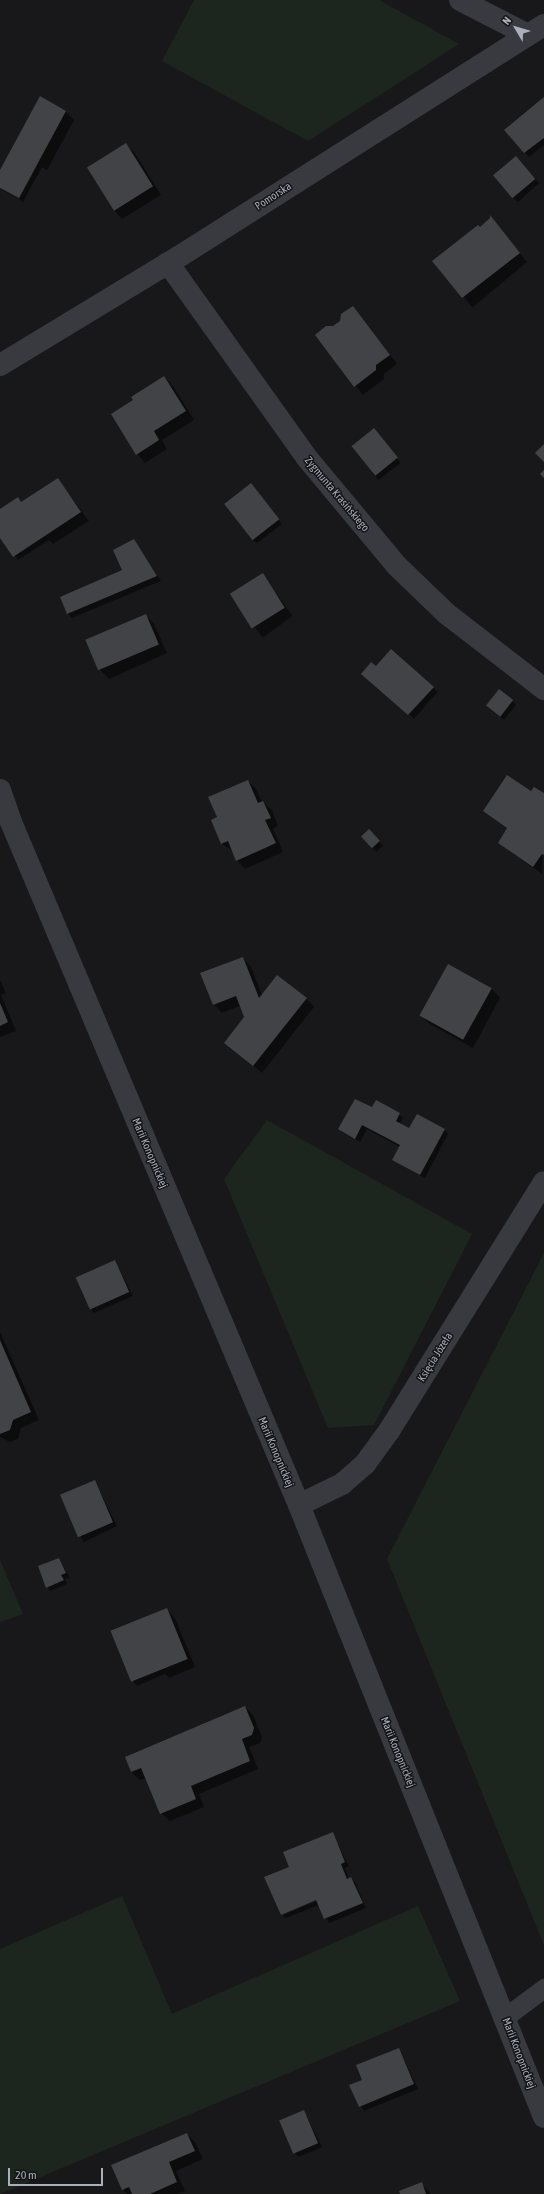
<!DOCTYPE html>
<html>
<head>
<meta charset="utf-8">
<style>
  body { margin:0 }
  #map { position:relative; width:544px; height:2194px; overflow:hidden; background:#18181a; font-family:"Asap Condensed",sans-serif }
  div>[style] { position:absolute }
  .green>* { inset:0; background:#1d261e }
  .shadow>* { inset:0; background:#0007; transform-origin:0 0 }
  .building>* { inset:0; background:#424347; transform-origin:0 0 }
  .lane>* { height:19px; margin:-9.5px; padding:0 9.5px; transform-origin:9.5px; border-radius:9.5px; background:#393a40 }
  .street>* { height:22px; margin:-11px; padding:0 11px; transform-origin:11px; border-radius:11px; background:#393a40 }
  span { translate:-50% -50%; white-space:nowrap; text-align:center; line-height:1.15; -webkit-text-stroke:3px #131315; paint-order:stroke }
  .street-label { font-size:11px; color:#a9afbb }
  .north { position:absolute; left:496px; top:8px; width:40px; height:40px; -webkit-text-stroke:3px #131315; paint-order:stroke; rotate:308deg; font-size:11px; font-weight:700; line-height:16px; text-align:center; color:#a9afbb }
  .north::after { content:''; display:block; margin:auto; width:14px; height:18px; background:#a9afbb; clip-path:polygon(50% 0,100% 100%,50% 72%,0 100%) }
  .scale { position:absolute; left:8px; top:2168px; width:95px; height:18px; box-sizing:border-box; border:2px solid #a9afbb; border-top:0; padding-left:5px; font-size:12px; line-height:14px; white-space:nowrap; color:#a9afbb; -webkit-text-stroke:3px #131315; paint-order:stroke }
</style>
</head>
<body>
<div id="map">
  <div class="green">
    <div style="clip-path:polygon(194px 0,379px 0,459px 44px,308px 141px,162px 61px)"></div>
    <div style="clip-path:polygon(267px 1120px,472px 1234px,374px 1425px,328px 1428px,224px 1179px)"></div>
    <div style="clip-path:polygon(544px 1253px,544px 1945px,387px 1559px)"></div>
    <div style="clip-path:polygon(0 1560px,23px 1614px,0 1622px)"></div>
    <div style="clip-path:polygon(122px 1896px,172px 2014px,418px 1906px,460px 2001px,0 2194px,0 1949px)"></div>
  </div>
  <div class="shadow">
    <div style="clip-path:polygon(40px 98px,66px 112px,74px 120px,47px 170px,42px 167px,23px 202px,19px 199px,38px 164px,18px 198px,0 189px,0 172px)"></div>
    <div style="clip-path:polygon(544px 99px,544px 145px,529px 157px,506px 130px)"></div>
    <div style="clip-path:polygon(125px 144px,134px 152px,161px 195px,122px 219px,114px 210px)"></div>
    <div style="clip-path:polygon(520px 162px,539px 183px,518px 202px,513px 198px)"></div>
    <div style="left:491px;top:219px;width:56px;height:71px;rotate:50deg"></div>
    <div style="clip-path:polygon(353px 307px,397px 364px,384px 374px,384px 379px,363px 395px,316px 335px,341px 321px)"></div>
    <div style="clip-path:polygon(164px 377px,173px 386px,194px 420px,162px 440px,167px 449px,145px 463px,137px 454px,135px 401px)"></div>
    <div style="left:374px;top:429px;width:43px;height:28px;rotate:52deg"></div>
    <div style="clip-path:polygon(58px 480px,89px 521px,53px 544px,49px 540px,18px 560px,0 536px,0 510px,17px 498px,22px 503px)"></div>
    <div style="clip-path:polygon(251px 484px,282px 524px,257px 543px,252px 539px)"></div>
    <div style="clip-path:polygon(134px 541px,161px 581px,72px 618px,68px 614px,123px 571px)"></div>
    <div style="left:262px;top:574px;width:52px;height:37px;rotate:54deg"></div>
    <div style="clip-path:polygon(146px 615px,154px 624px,167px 653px,109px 679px,100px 670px)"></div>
    <div style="left:391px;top:651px;width:62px;height:36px;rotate:41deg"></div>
    <div style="clip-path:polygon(512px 701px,516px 705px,504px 720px,492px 710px)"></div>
    <div style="clip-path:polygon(248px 781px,256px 789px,262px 802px,272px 810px,278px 826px,273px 829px,283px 852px,245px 869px,237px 860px,233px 851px,222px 844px,212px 820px,218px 818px)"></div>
    <div style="clip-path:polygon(532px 792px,544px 794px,542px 874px,499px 843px,508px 829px,484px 811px)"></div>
    <div style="clip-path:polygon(373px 834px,383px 846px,376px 852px,362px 836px)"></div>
    <div style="clip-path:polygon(243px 958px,251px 967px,262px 995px,306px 998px,314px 1007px,262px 1073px,225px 1042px,245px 1017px,240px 1006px,222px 1013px,214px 1004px)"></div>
    <div style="clip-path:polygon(448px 966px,492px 989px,500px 998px,473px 1048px,430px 1024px,421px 1016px)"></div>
    <div style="clip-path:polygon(0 980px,6px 993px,1px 995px,16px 1031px,0 1037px)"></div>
    <div style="clip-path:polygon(372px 1109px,399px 1114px,403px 1118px,400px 1124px,409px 1129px,444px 1130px,448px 1134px,425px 1178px,393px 1160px,400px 1147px,367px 1129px,360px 1142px,340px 1129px)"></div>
    <div style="clip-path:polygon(115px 1261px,133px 1296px,94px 1313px,90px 1308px)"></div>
    <div style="clip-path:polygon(0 1332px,39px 1420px,21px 1428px,18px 1439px,10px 1442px,0 1437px)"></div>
    <div style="left:95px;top:1481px;width:50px;height:37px;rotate:64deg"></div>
    <div style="clip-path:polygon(59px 1559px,70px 1578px,65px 1579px,67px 1584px,51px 1591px,47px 1587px)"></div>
    <div style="clip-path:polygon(166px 1609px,175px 1618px,195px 1667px,169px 1678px,165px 1674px,137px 1686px,133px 1681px)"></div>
    <div style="clip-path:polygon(245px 1707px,253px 1715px,262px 1737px,260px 1743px,249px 1747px,258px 1769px,199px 1794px,204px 1807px,170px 1821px,161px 1813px,146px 1778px,140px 1780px,131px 1772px,126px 1757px)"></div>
    <div style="clip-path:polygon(332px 1833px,349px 1866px,345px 1868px,349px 1879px,355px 1882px,366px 1908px,329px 1923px,319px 1905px,286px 1918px,283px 1915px,321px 1899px,320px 1897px,282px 1914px,290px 1867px)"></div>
    <div style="clip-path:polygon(399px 2049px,418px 2089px,364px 2111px,350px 2086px,364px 2080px)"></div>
    <div style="clip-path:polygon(304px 2111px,322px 2147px,299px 2157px,294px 2153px)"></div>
    <div style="clip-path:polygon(187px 2134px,195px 2142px,203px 2159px,176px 2171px,185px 2191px,177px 2194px,127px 2194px,123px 2190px)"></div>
    <div style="clip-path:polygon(422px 2184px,431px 2194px,401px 2194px)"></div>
  </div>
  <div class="building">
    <div style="clip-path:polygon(40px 96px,66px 111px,19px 198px,0 188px,0 170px)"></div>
    <div style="clip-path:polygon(544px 97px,544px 138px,524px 153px,504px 130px)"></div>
    <div style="left:126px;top:143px;width:51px;height:46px;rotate:58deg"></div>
    <div style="left:516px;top:156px;width:30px;height:30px;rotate:50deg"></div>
    <div style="clip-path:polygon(490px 215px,520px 253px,462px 298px,432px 261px,478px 225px,480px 227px,490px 218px)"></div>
    <div style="clip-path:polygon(353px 306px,390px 355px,376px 365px,376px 370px,354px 387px,315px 335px,326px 326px,333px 326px,340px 321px,341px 314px)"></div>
    <div style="clip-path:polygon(164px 376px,186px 411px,154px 431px,159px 440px,136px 455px,111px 414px,133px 400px,131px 397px)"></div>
    <div style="left:374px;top:428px;width:38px;height:29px;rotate:51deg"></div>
    <div style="clip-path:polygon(544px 444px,544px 462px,535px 453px)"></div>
    <div style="clip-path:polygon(544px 470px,544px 478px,540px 474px)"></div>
    <div style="clip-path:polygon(58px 478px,81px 512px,13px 557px,0 538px,0 509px,18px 497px,21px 502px)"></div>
    <div style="left:251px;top:483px;width:46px;height:34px;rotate:52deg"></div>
    <div style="clip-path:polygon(134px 539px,157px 576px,67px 614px,60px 597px,122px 570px,113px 550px)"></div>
    <div style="left:263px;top:573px;width:41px;height:39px;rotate:58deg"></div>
    <div style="left:146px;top:614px;width:33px;height:66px;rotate:67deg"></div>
    <div style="clip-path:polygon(391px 649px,434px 687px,408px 715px,361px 674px,371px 662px,376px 666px)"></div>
    <div style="left:499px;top:689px;width:18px;height:21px;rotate:38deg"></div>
    <div style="clip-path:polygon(507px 775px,531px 791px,534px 787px,544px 793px,544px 855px,542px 854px,533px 867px,498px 843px,507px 828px,483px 811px)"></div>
    <div style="clip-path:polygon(248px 780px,258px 803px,263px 801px,271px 818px,265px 820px,276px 843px,236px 861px,228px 841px,221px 844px,211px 820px,217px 817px,208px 797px)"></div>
    <div style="left:369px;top:829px;width:16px;height:11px;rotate:47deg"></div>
    <div style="clip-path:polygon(243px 957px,259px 998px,277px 975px,307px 998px,253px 1066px,224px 1043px,244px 1017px,236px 996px,213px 1005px,200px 973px)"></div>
    <div style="left:448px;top:964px;width:50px;height:59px;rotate:29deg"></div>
    <div style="clip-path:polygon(0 1003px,8px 1022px,0 1026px)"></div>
    <div style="clip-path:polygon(355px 1099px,372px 1107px,376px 1100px,400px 1113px,396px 1121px,409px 1128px,417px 1114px,445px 1129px,420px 1175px,392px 1160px,400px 1145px,362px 1125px,355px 1139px,338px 1129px)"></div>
    <div style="left:115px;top:1260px;width:35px;height:43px;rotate:66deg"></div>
    <div style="clip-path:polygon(0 1340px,31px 1412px,13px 1420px,10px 1430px,0 1434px)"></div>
    <div style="left:95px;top:1480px;width:46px;height:38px;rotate:67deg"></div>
    <div style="clip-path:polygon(59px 1558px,66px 1573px,61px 1575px,64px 1580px,46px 1588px,38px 1566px)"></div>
    <div style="left:167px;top:1608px;width:55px;height:61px;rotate:68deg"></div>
    <div style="clip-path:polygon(245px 1706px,254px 1728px,252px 1735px,242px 1739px,250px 1761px,191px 1786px,196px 1799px,160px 1814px,141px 1768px,131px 1772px,125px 1757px)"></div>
    <div style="clip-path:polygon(333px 1832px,345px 1862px,341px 1864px,347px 1879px,351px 1877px,363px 1903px,324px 1919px,316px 1900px,281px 1915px,264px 1877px,289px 1867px,283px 1852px)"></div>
    <div style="clip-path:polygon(399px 2048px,414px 2084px,359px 2107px,349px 2085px,362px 2080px,356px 2065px)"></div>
    <div style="left:304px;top:2110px;width:36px;height:27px;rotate:67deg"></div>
    <div style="clip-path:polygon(187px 2133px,195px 2151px,169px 2162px,177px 2182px,150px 2194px,132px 2194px,129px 2187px,122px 2190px,111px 2165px)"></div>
    <div style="clip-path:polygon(422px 2182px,426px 2194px,400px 2194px,399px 2191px)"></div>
  </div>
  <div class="lane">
    <div style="left:505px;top:2017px;width:49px;rotate:-36.6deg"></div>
  </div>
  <div class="street">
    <div style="left:460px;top:0;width:76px;rotate:27.2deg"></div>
    <div style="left:168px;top:263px;width:239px;rotate:54.5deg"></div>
    <div style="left:307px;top:458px;width:139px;rotate:50.2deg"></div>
    <div style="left:396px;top:565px;width:71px;rotate:43.9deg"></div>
    <div style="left:447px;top:614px;width:123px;rotate:37.7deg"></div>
    <div style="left:0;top:365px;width:210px;rotate:-31.2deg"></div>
    <div style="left:180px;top:256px;width:431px;rotate:-32.4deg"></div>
    <div style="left:0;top:790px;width:34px;rotate:71deg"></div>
    <div style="left:11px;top:822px;width:741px;rotate:67.14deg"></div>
    <div style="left:299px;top:1505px;width:659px;rotate:68.18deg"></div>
    <div style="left:299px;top:1505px;width:48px;rotate:-26deg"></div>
    <div style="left:342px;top:1484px;width:30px;rotate:-41deg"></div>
    <div style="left:365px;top:1464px;width:41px;rotate:-54deg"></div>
    <div style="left:389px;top:1431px;width:293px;rotate:-58.1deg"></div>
  </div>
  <div class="street-label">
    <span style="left:273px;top:196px;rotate:-33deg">Pomorska</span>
    <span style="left:337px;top:494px;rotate:50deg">Zygmunta Krasińskiego</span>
    <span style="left:150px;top:1153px;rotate:67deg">Marii Konopnickiej</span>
    <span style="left:435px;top:1357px;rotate:-58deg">Księcia Józefa</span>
    <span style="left:276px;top:1452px;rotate:67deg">Marii Konopnickiej</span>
    <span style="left:398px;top:1752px;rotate:68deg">Marii Konopnickiej</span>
    <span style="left:519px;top:2053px;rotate:69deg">Marii Konopnickiej</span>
  </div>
  <div class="north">N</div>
  <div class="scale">20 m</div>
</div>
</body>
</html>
